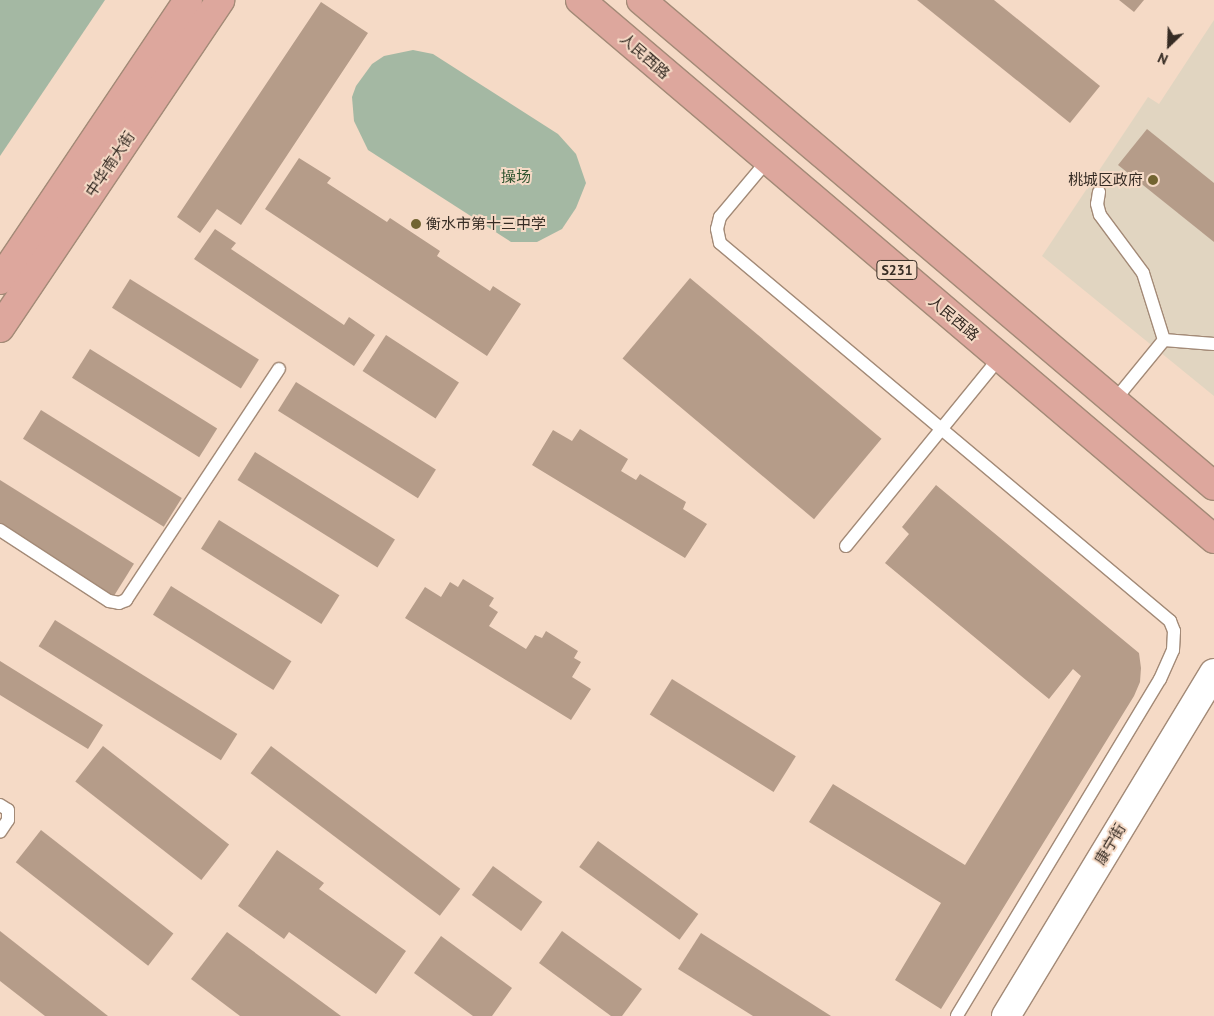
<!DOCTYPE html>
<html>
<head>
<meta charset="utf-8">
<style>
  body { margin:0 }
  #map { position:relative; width:1214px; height:1016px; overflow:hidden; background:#f5dac6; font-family:"PT Sans","Noto Sans SC",sans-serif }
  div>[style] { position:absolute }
  .commercial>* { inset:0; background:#e1d5c1 }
  .green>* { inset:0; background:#a4b8a3 }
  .building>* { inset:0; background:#b59c89; transform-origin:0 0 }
  .roads { filter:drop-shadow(1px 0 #a38a77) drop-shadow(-1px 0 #a38a77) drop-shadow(0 1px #a38a77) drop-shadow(0 -1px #a38a77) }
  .lane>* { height:12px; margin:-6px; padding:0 6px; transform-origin:6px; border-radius:6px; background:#fff }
  .secondary>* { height:28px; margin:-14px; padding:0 14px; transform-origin:14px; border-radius:14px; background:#fff }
  .primary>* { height:28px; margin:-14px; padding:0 14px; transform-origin:14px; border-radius:14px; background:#dda79d }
  .dots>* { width:14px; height:14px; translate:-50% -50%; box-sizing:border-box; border:2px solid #f5dac6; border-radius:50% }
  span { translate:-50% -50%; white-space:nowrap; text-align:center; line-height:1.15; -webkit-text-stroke:4px #f5dac6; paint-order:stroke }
  .shield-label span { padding:1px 4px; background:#f5dac6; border:1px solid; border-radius:4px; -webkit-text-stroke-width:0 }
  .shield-label { font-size:14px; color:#362c24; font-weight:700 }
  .street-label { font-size:15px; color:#362c24 }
  .park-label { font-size:15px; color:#2f532e }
  .poi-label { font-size:15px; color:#362c24 }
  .right { translate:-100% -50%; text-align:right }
  .left { translate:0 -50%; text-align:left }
  .north { position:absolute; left:1144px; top:20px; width:50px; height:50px; -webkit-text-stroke:4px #f5dac6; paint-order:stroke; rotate:204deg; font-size:14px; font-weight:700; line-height:20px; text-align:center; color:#362c24 }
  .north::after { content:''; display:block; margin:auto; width:18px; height:22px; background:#362c24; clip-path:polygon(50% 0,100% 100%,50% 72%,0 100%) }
</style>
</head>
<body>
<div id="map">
  <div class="commercial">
    <div style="clip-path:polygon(1214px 20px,1214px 396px,1042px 256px,1148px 97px,1159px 104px)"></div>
  </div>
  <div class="green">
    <div style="clip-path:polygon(0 0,105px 0,0 156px)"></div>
    <div style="clip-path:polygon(413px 50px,433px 54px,558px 134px,576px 154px,586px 183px,576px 208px,562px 229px,537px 242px,511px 242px,368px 150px,354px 121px,352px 97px,356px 86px,372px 64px,384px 56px)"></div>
  </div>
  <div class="building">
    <div style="clip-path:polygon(917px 0,994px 0,1100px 86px,1070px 123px)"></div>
    <div style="clip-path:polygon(1119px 0,1144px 0,1134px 12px)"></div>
    <div style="clip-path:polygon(321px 2px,368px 33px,241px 225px,217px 209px,200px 233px,177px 217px)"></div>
    <div style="clip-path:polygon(1147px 129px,1214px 183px,1214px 242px,1118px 165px)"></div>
    <div style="clip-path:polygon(299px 158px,331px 178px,327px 183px,387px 222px,390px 218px,440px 251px,437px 256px,490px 291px,493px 286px,521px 304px,487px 356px,265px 209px)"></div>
    <div style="clip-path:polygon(215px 229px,236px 243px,231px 249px,344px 325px,349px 317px,375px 335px,354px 366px,194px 259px)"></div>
    <div style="left:690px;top:278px;width:250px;height:105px;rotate:40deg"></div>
    <div style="left:130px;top:279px;width:152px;height:34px;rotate:32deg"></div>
    <div style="left:386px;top:335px;width:87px;height:43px;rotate:33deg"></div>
    <div style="left:90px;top:349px;width:150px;height:34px;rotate:32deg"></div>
    <div style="left:296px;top:382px;width:165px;height:34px;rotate:32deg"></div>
    <div style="left:41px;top:410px;width:166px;height:34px;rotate:32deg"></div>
    <div style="clip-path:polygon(580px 429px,628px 459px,621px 471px,636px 480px,640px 474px,686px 502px,683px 509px,707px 524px,685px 558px,532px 465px,553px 430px,572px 441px)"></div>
    <div style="left:255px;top:452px;width:165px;height:33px;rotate:32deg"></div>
    <div style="left:0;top:480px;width:158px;height:40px;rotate:32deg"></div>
    <div style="clip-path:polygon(936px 485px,1139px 653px,1141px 668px,1140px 682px,1134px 696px,941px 1009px,895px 980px,941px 903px,809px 822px,833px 784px,965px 865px,1081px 676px,1073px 669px,1049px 699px,885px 563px,909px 534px,902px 527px)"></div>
    <div style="left:219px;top:520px;width:142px;height:34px;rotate:32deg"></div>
    <div style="clip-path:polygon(463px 579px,494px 598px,489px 606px,498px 612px,489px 626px,526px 649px,535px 635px,542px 638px,546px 631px,578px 651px,574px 658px,581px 662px,572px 677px,591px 689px,571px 720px,405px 618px,425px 587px,441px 597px,450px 582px,458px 587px)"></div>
    <div style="left:171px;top:586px;width:142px;height:34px;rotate:32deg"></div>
    <div style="left:55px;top:620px;width:215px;height:31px;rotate:32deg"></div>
    <div style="clip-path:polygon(0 661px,103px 725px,88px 749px,0 695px)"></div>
    <div style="left:672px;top:679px;width:146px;height:42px;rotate:32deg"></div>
    <div style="left:103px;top:746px;width:160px;height:45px;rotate:38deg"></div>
    <div style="left:271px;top:746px;width:237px;height:34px;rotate:37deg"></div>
    <div style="left:41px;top:830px;width:168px;height:41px;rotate:38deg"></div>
    <div style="left:598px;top:841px;width:124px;height:32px;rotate:36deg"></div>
    <div style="clip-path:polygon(277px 850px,324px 883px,319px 889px,406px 951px,376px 994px,289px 932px,284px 939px,238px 906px)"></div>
    <div style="left:493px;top:866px;width:61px;height:36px;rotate:36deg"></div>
    <div style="clip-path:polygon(0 931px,108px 1016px,45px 1016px,0 981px)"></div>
    <div style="clip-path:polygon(562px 931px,642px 989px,622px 1016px,611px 1016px,539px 963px)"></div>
    <div style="clip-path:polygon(227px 932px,341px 1016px,240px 1016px,191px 979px)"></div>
    <div style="clip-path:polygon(701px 933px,831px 1016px,753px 1016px,678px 969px)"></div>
    <div style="clip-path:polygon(441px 936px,512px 988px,492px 1016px,473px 1016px,414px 973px)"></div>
  </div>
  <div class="roads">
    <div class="lane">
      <div style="left:767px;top:161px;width:73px;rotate:130deg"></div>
      <div style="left:720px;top:217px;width:12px;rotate:104deg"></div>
      <div style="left:717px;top:229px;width:14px;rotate:78deg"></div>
      <div style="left:720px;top:243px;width:588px;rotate:40.03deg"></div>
      <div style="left:1170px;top:621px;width:11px;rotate:68deg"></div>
      <div style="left:1174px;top:631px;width:19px;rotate:93deg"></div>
      <div style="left:1173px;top:650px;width:32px;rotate:114deg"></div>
      <div style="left:1160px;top:679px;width:393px;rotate:121.1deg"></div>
      <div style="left:1099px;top:192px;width:12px;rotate:99deg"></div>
      <div style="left:1097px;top:204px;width:11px;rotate:75deg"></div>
      <div style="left:1100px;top:215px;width:72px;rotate:53.4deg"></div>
      <div style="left:1143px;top:273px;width:70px;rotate:72.6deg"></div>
      <div style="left:1114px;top:401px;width:79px;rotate:-50.7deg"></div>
      <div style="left:1164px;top:340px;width:50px;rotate:4.6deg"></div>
      <div style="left:0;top:530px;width:130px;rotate:33.1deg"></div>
      <div style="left:109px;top:601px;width:10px;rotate:11deg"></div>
      <div style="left:119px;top:603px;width:8px;rotate:-23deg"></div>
      <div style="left:126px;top:600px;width:277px;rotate:-56.5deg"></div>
      <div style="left:846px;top:546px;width:244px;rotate:-50.8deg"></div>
      <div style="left:0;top:805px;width:9px;rotate:32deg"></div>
      <div style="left:8px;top:810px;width:10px;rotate:90deg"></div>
      <div style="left:8px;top:820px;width:14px;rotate:124deg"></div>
    </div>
    <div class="secondary">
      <div style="left:1006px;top:1016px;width:401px;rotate:-58.8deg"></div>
    </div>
    <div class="primary">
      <div style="left:580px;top:0;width:832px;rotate:40.37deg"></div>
      <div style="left:641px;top:0;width:751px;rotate:40.3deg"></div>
      <div style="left:0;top:280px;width:337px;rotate:-56.1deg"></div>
      <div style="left:0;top:328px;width:395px;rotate:-56.1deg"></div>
    </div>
  </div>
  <div class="dots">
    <div style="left:1153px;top:180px;background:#726431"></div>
    <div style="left:416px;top:224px;background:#726431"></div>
  </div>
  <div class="shield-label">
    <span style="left:897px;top:270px">S231</span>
  </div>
  <div class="street-label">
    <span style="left:645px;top:56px;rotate:41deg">人民西路</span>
    <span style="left:110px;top:164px;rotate:-56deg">中华南大街</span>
    <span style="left:954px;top:318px;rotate:40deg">人民西路</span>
    <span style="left:1110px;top:844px;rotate:-59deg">康宁街</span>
  </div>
  <div class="park-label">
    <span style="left:516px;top:177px">操场</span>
  </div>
  <div class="poi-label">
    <span class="right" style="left:1143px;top:180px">桃城区政府</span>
    <span class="left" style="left:426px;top:224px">衡水市第十三中学</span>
  </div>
  <div class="north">N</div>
</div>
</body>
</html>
